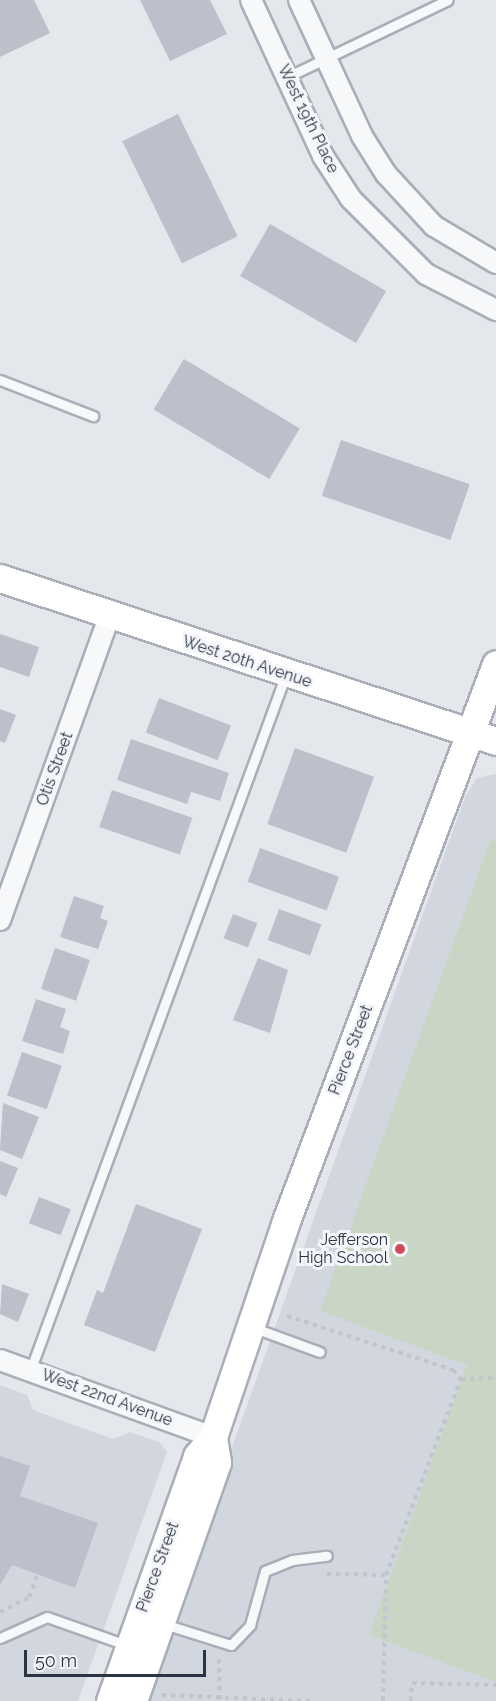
<!DOCTYPE html>
<html>
<head>
<meta charset="utf-8">
<style>
  body { margin:0 }
  #map { position:relative; width:496px; height:1701px; overflow:hidden; background:#e4e7ec; font-family:Raleway,sans-serif }
  div>[style] { position:absolute }
  .built>* { inset:0; background:#d2d6de }
  .green>* { inset:0; background:#c9d6c5 }
  .building>* { inset:0; background:#bbc0ca; transform-origin:0 0 }
  .path>* { height:4px; margin-top:-2px; transform-origin:0; background:repeating-linear-gradient(90deg,#c2c5cb 0 4.5px,transparent 0 9px) }
  .roads { filter:drop-shadow(2px 0 #a9aeb7) drop-shadow(-2px 0 #a9aeb7) drop-shadow(0 2px #a9aeb7) drop-shadow(0 -2px #a9aeb7) }
  .lane>* { height:9px; margin:-4.5px; padding:0 4.5px; transform-origin:4.5px; border-radius:4.5px; background:#f7f8fa }
  .street>* { height:20px; margin:-10px; padding:0 10px; transform-origin:10px; border-radius:10px; background:#f7f8fa }
  .secondary>* { height:27px; margin:-13.5px; padding:0 13.5px; transform-origin:13.5px; border-radius:13.5px; background:#fff }
  .dots>* { width:16px; height:16px; translate:-50% -50%; box-sizing:border-box; border:3px solid #f4f6f9; border-radius:50% }
  span { translate:-50% -50%; white-space:nowrap; text-align:center; line-height:1.15; -webkit-text-stroke:6px #f4f6f9; paint-order:stroke }
  .street-label { font-size:16px; color:#2b3445 }
  .poi-label { font-size:16px; color:#2b3445 }
  .right { translate:-100% -50%; text-align:right }
  .scale { position:absolute; left:24px; top:1650px; width:182px; height:27px; box-sizing:border-box; border:3px solid #2b3445; border-top:0; padding-left:8px; font-size:18px; line-height:21px; white-space:nowrap; color:#2b3445; -webkit-text-stroke:4px #f4f6f9; paint-order:stroke }
</style>
</head>
<body>
<div id="map">
  <div class="built">
    <div style="clip-path:polygon(496px 774px,496px 1701px,141px 1701px,465px 797px,477px 778px)"></div>
    <div style="clip-path:polygon(0 1385px,27px 1395px,33px 1410px,113px 1439px,130px 1432px,159px 1442px,167px 1452px,78px 1701px,0 1701px)"></div>
  </div>
  <div class="green">
    <div style="clip-path:polygon(491px 839px,496px 841px,496px 1682px,369px 1635px,467px 1365px,320px 1311px)"></div>
  </div>
  <div class="building">
    <div style="clip-path:polygon(0 0,34px 0,50px 33px,0 57px)"></div>
    <div style="clip-path:polygon(140px 0,210px 0,227px 34px,170px 61px)"></div>
    <div style="left:178px;top:114px;width:136px;height:62px;rotate:64deg"></div>
    <div style="left:270px;top:224px;width:134px;height:60px;rotate:30deg"></div>
    <div style="left:184px;top:359px;width:135px;height:59px;rotate:31deg"></div>
    <div style="left:341px;top:440px;width:136px;height:59px;rotate:19deg"></div>
    <div style="clip-path:polygon(0 634px,39px 647px,29px 677px,0 667px)"></div>
    <div style="left:159px;top:698px;width:77px;height:37px;rotate:21deg"></div>
    <div style="clip-path:polygon(0 709px,16px 715px,5px 743px,0 741px)"></div>
    <div style="clip-path:polygon(131px 739px,229px 773px,220px 801px,191px 792px,187px 804px,117px 780px)"></div>
    <div style="left:295px;top:748px;width:84px;height:81px;rotate:20deg"></div>
    <div style="left:112px;top:790px;width:85px;height:39px;rotate:19deg"></div>
    <div style="left:260px;top:848px;width:84px;height:36px;rotate:20deg"></div>
    <div style="clip-path:polygon(74px 896px,104px 906px,100px 918px,108px 921px,98px 949px,60px 937px)"></div>
    <div style="left:279px;top:909px;width:45px;height:33px;rotate:20deg"></div>
    <div style="left:233px;top:914px;width:26px;height:26px;rotate:21deg"></div>
    <div style="left:55px;top:948px;width:37px;height:43px;rotate:19deg"></div>
    <div style="clip-path:polygon(258px 958px,288px 970px,270px 1033px,233px 1020px)"></div>
    <div style="clip-path:polygon(36px 999px,66px 1009px,60px 1027px,70px 1031px,63px 1054px,22px 1041px)"></div>
    <div style="left:22px;top:1052px;width:42px;height:46px;rotate:19deg"></div>
    <div style="clip-path:polygon(3px 1103px,39px 1117px,22px 1159px,0 1150px)"></div>
    <div style="clip-path:polygon(0 1161px,18px 1168px,6px 1197px,0 1194px)"></div>
    <div style="left:39px;top:1197px;width:34px;height:28px;rotate:21deg"></div>
    <div style="clip-path:polygon(136px 1204px,202px 1229px,155px 1352px,84px 1325px,97px 1290px,103px 1293px)"></div>
    <div style="clip-path:polygon(2px 1284px,29px 1294px,18px 1322px,0 1314px)"></div>
    <div style="clip-path:polygon(0 1456px,30px 1466px,20px 1496px,98px 1523px,75px 1588px,12px 1565px,0 1585px)"></div>
  </div>
  <div class="path">
    <div style="left:287px;top:1316px;width:175px;rotate:18deg"></div>
    <div style="left:453px;top:1370px;width:12px;rotate:48deg"></div>
    <div style="left:461px;top:1379px;width:35px;rotate:-2deg"></div>
    <div style="left:327px;top:1574px;width:59px;rotate:1deg"></div>
    <div style="left:0;top:1612px;width:33px;rotate:-27deg"></div>
    <div style="left:29px;top:1597px;width:25px;rotate:-69deg"></div>
    <div style="left:219px;top:1659px;width:42px;rotate:88.6deg"></div>
    <div style="left:162px;top:1695px;width:151px;rotate:2.3deg"></div>
    <div style="left:383px;top:1701px;width:126px;rotate:-88.6deg"></div>
    <div style="left:386px;top:1575px;width:210px;rotate:-69.1deg"></div>
    <div style="left:411px;top:1701px;width:18px;rotate:-87deg"></div>
    <div style="left:412px;top:1683px;width:84px;rotate:1.4deg"></div>
  </div>
  <div class="roads">
    <div class="lane">
      <div style="left:287px;top:77px;width:178px;rotate:-25.6deg"></div>
      <div style="left:0;top:380px;width:100px;rotate:21.2deg"></div>
      <div style="left:252px;top:1327px;width:72px;rotate:20.2deg"></div>
      <div style="left:30px;top:1371px;width:743px;rotate:-69.83deg"></div>
      <div style="left:164px;top:1624px;width:70px;rotate:17.4deg"></div>
      <div style="left:231px;top:1645px;width:28px;rotate:-46deg"></div>
      <div style="left:250px;top:1625px;width:56px;rotate:-74.5deg"></div>
      <div style="left:265px;top:1571px;width:29px;rotate:-22deg"></div>
      <div style="left:292px;top:1560px;width:35px;rotate:-7deg"></div>
      <div style="left:0;top:1638px;width:51px;rotate:-24.1deg"></div>
      <div style="left:47px;top:1617px;width:84px;rotate:19.5deg"></div>
    </div>
    <div class="street">
      <div style="left:251px;top:0;width:172px;rotate:65.2deg"></div>
      <div style="left:323px;top:156px;width:51px;rotate:56.9deg"></div>
      <div style="left:351px;top:199px;width:106px;rotate:45deg"></div>
      <div style="left:426px;top:274px;width:79px;rotate:27.2deg"></div>
      <div style="left:299px;top:0;width:150px;rotate:65.1deg"></div>
      <div style="left:362px;top:136px;width:45px;rotate:57.7deg"></div>
      <div style="left:386px;top:174px;width:71px;rotate:47.3deg"></div>
      <div style="left:434px;top:226px;width:72px;rotate:30.8deg"></div>
      <div style="left:0;top:920px;width:321px;rotate:-70.2deg"></div>
      <div style="left:0;top:1360px;width:226px;rotate:19.9deg"></div>
    </div>
    <div class="secondary">
      <div style="left:0;top:578px;width:522px;rotate:18.19deg"></div>
      <div style="left:110px;top:1701px;width:260px;rotate:-70.4deg"></div>
      <div style="left:197px;top:1456px;width:25px;rotate:-50deg"></div>
      <div style="left:213px;top:1437px;width:228px;rotate:-71.3deg"></div>
      <div style="left:286px;top:1221px;width:595px;rotate:-69.34deg"></div>
      <div style="left:133px;top:1701px;width:253px;rotate:-70.6deg"></div>
      <div style="left:217px;top:1462px;width:25px;rotate:-99deg"></div>
    </div>
  </div>
  <div class="dots">
    <div style="left:400px;top:1249px;background:#d1495b"></div>
  </div>
  <div class="street-label">
    <span style="left:308px;top:119px;rotate:64deg">West 19th Place</span>
    <span style="left:247px;top:662px;rotate:18deg">West 20th Avenue</span>
    <span style="left:55px;top:769px;rotate:-70deg">Otis Street</span>
    <span style="left:351px;top:1050px;rotate:-69deg">Pierce Street</span>
    <span style="left:107px;top:1398px;rotate:20deg">West 22nd Avenue</span>
    <span style="left:158px;top:1567px;rotate:-70deg">Pierce Street</span>
  </div>
  <div class="poi-label">
    <span class="right" style="left:388px;top:1249px">Jefferson<br>High School</span>
  </div>
  <div class="scale">50 m</div>
</div>
</body>
</html>
